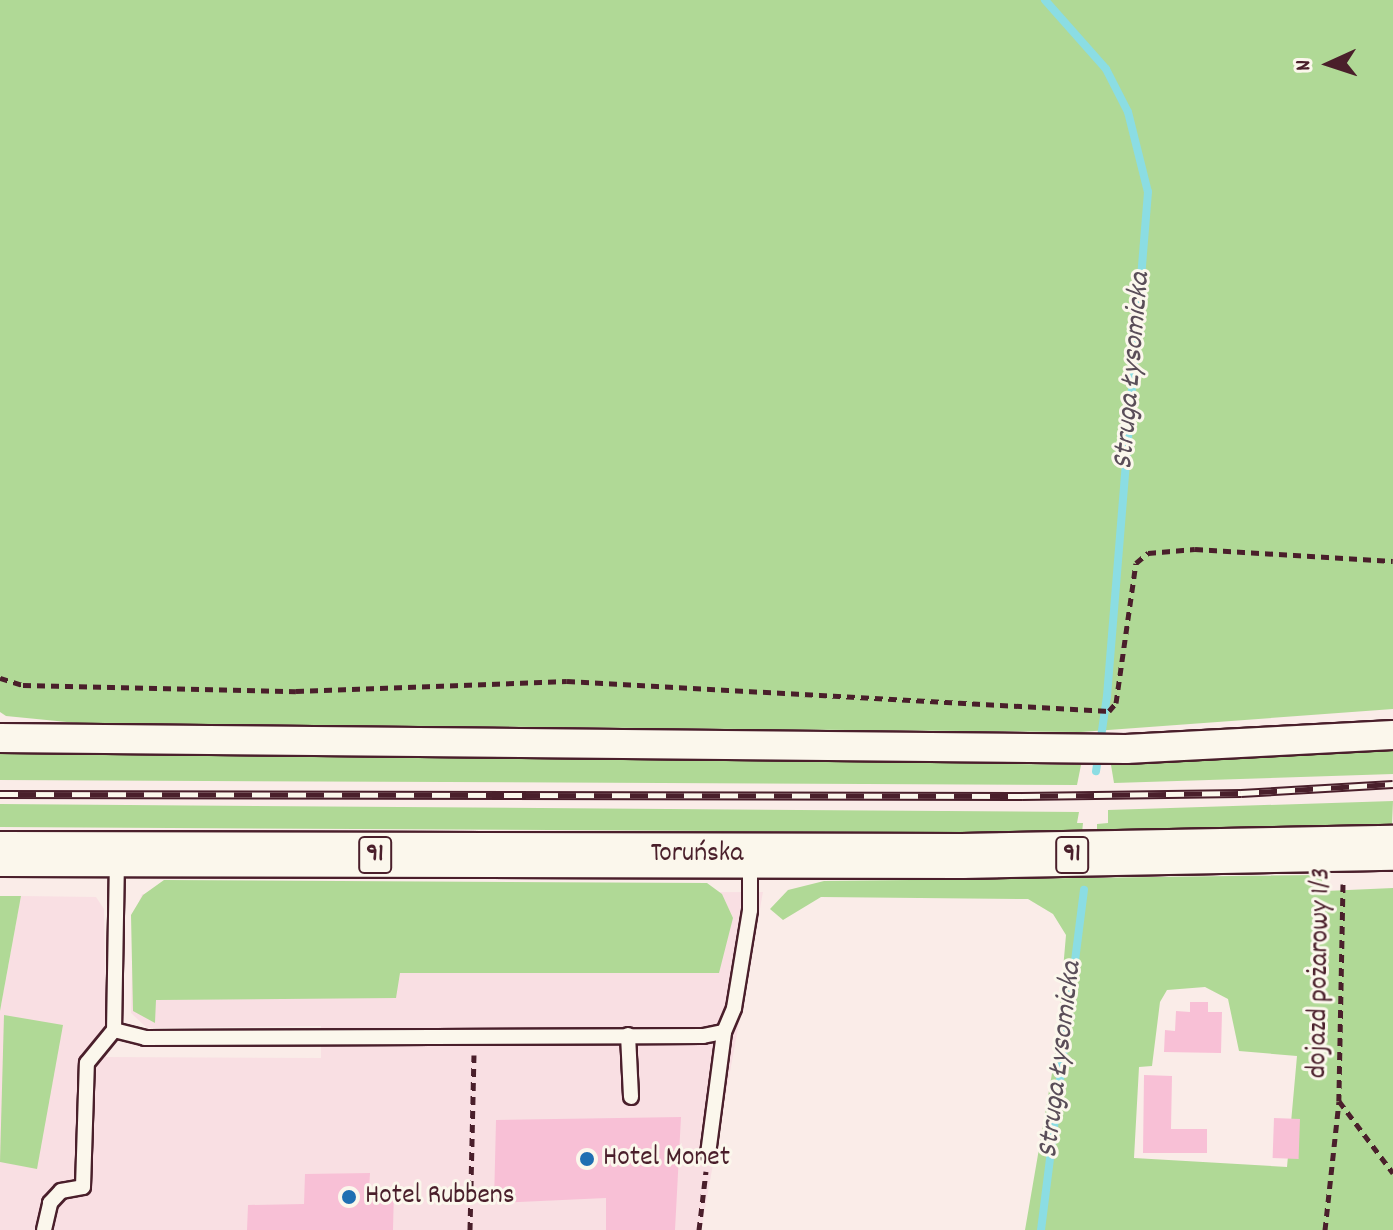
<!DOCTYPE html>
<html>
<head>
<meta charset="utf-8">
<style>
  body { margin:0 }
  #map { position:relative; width:1393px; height:1230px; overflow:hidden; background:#faece8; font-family:Dekko,sans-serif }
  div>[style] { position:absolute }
  .built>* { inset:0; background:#f9dfe3 }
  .green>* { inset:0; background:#b0d996 }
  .stream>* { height:8px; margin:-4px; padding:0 4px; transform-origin:4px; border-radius:4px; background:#8bdde3 }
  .building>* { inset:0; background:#f8c0d6; transform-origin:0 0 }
  .path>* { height:5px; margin-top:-2.5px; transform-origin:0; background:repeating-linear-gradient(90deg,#4a1f2b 0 8px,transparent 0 14px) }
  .roads { filter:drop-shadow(2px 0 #4a1f2b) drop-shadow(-2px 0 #4a1f2b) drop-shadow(0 2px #4a1f2b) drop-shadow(0 -2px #4a1f2b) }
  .service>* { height:14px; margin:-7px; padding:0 7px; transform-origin:7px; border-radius:7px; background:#fbf7ec }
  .minor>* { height:28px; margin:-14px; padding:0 14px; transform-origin:14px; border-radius:14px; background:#fbf7ec }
  .primary>* { height:44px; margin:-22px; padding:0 22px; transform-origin:22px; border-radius:22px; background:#fbf7ec }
  .rail>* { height:9px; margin-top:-4.5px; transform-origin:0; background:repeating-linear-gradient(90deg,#fbf7ec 0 18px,#4a1f2b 0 36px); box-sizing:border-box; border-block:2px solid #4a1f2b }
  .dots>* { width:22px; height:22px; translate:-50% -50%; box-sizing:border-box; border:4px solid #fbf7ec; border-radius:50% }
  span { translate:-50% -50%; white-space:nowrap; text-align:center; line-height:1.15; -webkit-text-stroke:6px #fbf7ec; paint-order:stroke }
  .shield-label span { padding:2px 6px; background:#fbf7ec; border:2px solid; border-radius:6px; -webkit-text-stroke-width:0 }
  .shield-label { font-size:26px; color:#4a1f2b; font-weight:700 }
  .street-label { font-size:28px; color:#4a1f2b }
  .poi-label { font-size:28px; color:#4a1f2b }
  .left { translate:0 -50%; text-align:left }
  .water-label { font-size:30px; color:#5a4e59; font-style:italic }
  .north { position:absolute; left:1289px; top:24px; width:80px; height:80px; -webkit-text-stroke:6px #fbf7ec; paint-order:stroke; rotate:267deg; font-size:22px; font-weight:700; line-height:32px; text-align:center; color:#4a1f2b }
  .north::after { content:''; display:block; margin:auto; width:28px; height:36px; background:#4a1f2b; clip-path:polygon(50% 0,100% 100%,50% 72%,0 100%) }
</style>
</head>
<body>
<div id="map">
  <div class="built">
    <div style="clip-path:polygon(763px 892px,701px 1230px,0 1230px,0 1011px,21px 896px,96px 897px,104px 909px,106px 1057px,321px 1058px,321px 1026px,147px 1028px,131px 1013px,133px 917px,142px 894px)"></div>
  </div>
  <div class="green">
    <div style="clip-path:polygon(0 0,1393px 0,1393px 709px,1081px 732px,77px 723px,6px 716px,0 712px)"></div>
    <div style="clip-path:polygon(1393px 744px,1393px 774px,1114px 783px,1111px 765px)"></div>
    <div style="clip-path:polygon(0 747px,1081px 765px,1077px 785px,0 780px)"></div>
    <div style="clip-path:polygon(1393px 801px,1392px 824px,1097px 832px,1097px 824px,1108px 823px,1108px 810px)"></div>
    <div style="clip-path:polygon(0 804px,1079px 812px,1077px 823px,1083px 823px,1082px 833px,0 827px)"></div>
    <div style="clip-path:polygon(evenodd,1320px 875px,1326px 891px,1393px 888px,1393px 1230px,1025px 1230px,1056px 1050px,1066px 935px,1053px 914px,1028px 899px,821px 897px,783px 920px,770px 909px,788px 890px,824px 881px,1320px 875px,1205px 987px,1228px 999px,1239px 1051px,1297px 1056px,1287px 1167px,1134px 1158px,1139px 1067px,1152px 1066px,1160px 1002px,1167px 990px,1205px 987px)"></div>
    <div style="clip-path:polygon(164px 880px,707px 883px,722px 894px,733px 918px,719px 973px,400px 973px,396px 998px,156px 1000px,155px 1023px,133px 1011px,131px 915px,143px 895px)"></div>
    <div style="clip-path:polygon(0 896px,21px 896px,0 1011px)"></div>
    <div style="clip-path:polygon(4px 1015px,63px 1025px,37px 1169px,0 1162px)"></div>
  </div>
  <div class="stream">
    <div style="left:1045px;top:0;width:92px;rotate:48.5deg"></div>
    <div style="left:1106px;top:69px;width:48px;rotate:62.9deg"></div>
    <div style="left:1128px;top:112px;width:82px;rotate:76deg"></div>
    <div style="left:1148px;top:192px;width:506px;rotate:94.65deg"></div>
    <div style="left:1107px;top:696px;width:76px;rotate:98.3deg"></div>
    <div style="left:1041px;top:1230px;width:343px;rotate:-82.8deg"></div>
  </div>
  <div class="building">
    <div style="clip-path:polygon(1190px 1002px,1208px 1002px,1208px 1012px,1222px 1012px,1221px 1053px,1164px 1052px,1165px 1030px,1175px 1031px,1176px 1011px,1190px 1012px)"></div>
    <div style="clip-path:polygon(1144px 1075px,1172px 1076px,1171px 1129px,1207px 1129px,1207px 1153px,1143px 1153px)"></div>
    <div style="clip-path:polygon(681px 1117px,675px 1230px,606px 1230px,606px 1198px,494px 1203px,496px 1120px)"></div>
    <div style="left:1274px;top:1118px;width:26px;height:40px;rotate:2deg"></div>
    <div style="clip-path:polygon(370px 1173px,369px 1190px,394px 1189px,393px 1230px,247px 1230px,248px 1205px,304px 1204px,305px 1174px)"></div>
  </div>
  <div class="path">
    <div style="left:0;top:678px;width:24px;rotate:17deg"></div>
    <div style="left:23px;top:685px;width:273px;rotate:1.3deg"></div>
    <div style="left:296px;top:691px;width:271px;rotate:-2.1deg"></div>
    <div style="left:567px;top:681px;width:543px;rotate:3.17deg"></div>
    <div style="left:1109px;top:711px;width:11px;rotate:-49deg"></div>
    <div style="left:1116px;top:703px;width:141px;rotate:-81.9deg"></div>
    <div style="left:1136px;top:563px;width:16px;rotate:-40deg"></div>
    <div style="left:1148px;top:553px;width:47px;rotate:-4.9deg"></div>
    <div style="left:1195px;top:549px;width:198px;rotate:3.5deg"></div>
    <div style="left:1343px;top:884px;width:217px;rotate:91.1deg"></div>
    <div style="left:1339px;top:1101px;width:90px;rotate:53.1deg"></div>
    <div style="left:470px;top:1230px;width:175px;rotate:-88.7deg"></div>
    <div style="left:699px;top:1230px;width:59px;rotate:-83.2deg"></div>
    <div style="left:1325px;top:1230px;width:129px;rotate:-83.8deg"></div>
  </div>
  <div class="roads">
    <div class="service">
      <div style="left:117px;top:859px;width:171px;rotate:91deg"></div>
      <div style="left:114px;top:1030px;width:32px;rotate:14deg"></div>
      <div style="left:145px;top:1038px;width:558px;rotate:-0.21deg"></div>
      <div style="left:703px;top:1036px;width:21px;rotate:-11deg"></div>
      <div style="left:724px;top:1032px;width:26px;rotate:-67deg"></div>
      <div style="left:734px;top:1008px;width:99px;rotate:-80.7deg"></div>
      <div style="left:750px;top:910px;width:52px;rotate:-90deg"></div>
      <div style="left:628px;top:1035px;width:62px;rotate:87.2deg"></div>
      <div style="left:708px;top:1154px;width:123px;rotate:-82.5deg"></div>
      <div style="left:44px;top:1230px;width:28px;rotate:-77deg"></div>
      <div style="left:50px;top:1203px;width:16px;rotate:-47deg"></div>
      <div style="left:61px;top:1191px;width:22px;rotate:-10deg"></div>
      <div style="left:83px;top:1187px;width:124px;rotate:-88.2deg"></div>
      <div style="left:87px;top:1063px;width:43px;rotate:-50.7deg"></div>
    </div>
    <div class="minor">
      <div style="left:0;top:738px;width:1126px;rotate:0.56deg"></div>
      <div style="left:1126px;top:749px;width:267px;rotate:-3deg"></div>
    </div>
    <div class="primary">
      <div style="left:0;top:854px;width:962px;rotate:0.12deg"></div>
      <div style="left:962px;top:856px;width:431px;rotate:-1.1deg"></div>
    </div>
  </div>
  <div class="rail">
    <div style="left:0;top:794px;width:1022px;rotate:0.11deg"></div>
    <div style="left:1022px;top:796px;width:219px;rotate:-0.8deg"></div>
    <div style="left:1241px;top:793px;width:152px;rotate:-3.4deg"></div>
  </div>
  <div class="dots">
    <div style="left:587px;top:1159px;background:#1f6fb2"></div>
    <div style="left:349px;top:1197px;background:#1f6fb2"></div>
  </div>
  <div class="shield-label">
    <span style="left:375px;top:855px">91</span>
    <span style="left:1072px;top:855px">91</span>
  </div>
  <div class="street-label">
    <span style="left:697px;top:855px">Toruńska</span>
    <span style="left:1321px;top:973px;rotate:-89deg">dojazd pożarowy 1/3</span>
  </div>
  <div class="poi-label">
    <span class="left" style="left:603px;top:1159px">Hotel Monet</span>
    <span class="left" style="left:365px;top:1197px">Hotel Rubbens</span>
  </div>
  <div class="water-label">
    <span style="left:1134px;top:371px;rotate:-85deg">Struga Łysomicka</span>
    <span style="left:1062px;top:1060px;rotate:-83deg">Struga Łysomicka</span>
  </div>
  <div class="north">N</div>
</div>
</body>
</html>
